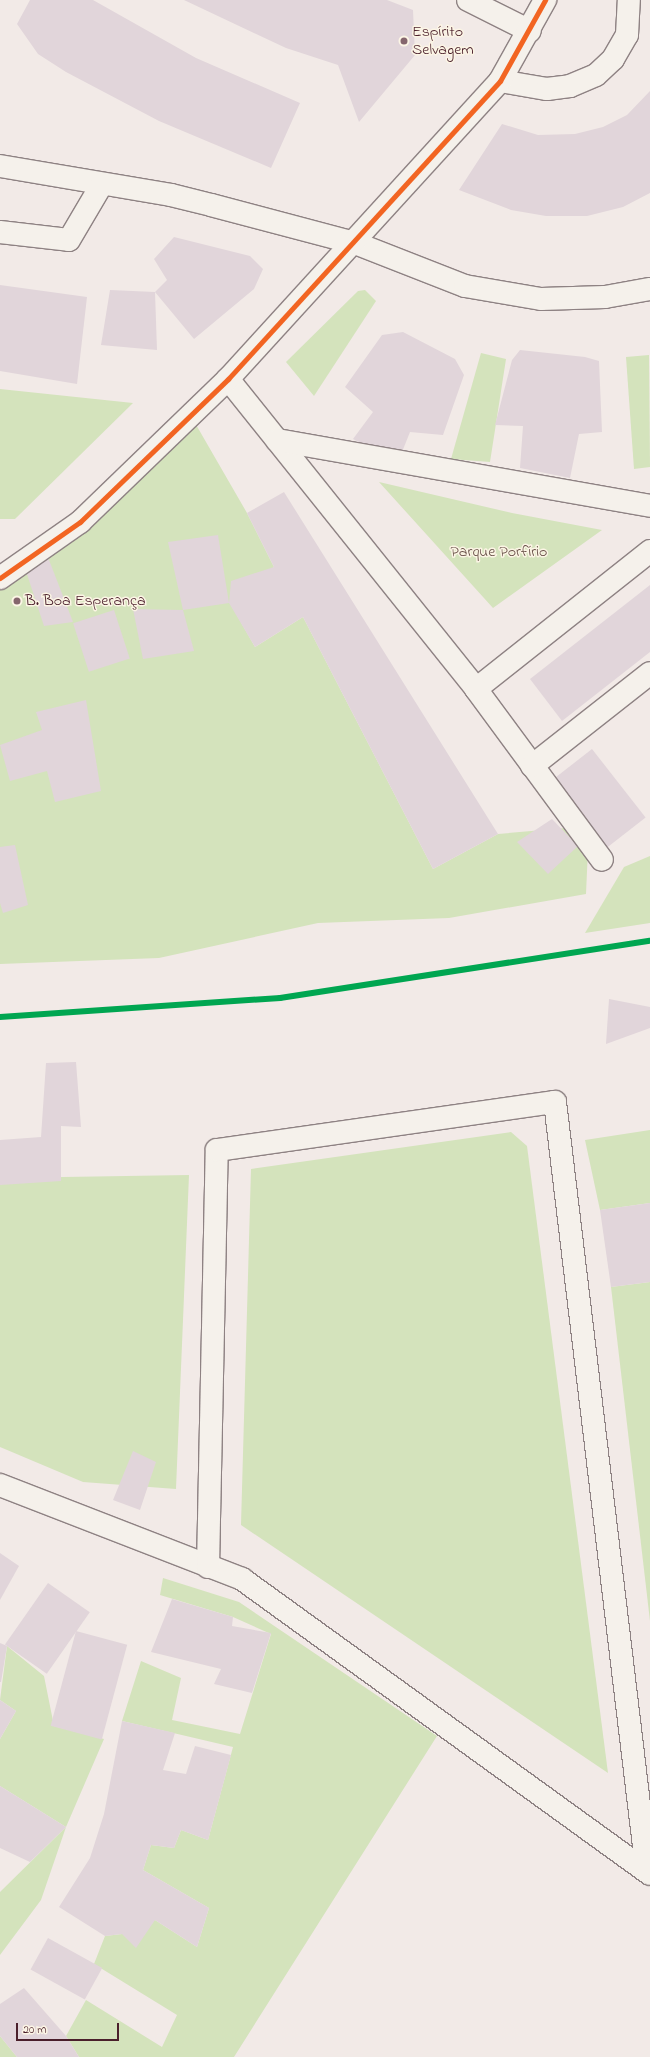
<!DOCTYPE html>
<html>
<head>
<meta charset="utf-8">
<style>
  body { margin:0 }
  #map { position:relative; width:650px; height:2057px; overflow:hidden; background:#f2eae7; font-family:"Indie Flower",sans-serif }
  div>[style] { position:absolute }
  .green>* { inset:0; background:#d4e3bc }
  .building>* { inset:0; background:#e1d5da; transform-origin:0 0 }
  .roads { filter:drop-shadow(1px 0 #8e8283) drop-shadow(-1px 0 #8e8283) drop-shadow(0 1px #8e8283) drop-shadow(0 -1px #8e8283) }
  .minor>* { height:22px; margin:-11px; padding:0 11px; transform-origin:11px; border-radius:11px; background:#f5f1eb }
  .bus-1>* { height:5px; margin:-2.5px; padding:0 2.5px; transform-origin:2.5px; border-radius:2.5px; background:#f26522 }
  .rail-1>* { height:6px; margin:-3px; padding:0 3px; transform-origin:3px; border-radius:3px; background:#00a651 }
  .dots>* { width:11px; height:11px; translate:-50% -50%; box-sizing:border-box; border:2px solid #fcf5e5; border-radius:50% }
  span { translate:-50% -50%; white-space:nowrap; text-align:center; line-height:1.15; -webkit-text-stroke:3px #fcf5e5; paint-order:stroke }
  .poi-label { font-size:16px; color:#4a1f2b }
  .left { translate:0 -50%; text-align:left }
  .park-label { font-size:16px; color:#664f46 }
  .scale { position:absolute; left:16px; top:2023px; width:103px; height:18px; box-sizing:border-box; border:2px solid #4a1f2b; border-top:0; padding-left:5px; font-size:12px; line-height:14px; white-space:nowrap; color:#4a1f2b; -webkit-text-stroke:3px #fcf5e5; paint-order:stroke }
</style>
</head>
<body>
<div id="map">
  <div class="green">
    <div style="clip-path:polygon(365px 290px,376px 301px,314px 396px,286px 362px,358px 291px)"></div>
    <div style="clip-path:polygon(481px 353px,506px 359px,490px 462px,451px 459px)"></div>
    <div style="clip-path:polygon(649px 355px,650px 467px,634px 469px,626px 357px)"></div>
    <div style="clip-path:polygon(0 389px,133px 403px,15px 519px,0 519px)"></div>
    <div style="clip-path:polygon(191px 416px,247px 513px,274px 567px,230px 603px,255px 647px,303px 617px,433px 869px,498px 834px,589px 826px,586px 894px,449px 918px,318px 923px,159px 958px,0 964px,0 575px)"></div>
    <div style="clip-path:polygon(379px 482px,512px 513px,602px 530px,493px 608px)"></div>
    <div style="clip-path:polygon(650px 856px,650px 923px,585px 933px,624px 867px)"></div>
    <div style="clip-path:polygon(650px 1130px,650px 1203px,600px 1210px,585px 1140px)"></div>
    <div style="clip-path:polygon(511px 1132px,527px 1146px,608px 1773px,241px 1525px,251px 1169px)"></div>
    <div style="clip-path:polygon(189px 1175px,176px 1489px,83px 1482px,0 1447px,0 1178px)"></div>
    <div style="clip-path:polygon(650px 1282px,650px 1621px,611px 1287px)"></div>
    <div style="clip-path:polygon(163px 1578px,239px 1602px,437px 1736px,234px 2057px,79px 2057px,66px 2036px,86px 2000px,162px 2047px,177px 2015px,94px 1964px,105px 1936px,122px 1934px,155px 1920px,197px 1947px,209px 1908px,143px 1870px,151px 1845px,174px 1848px,181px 1830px,208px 1840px,233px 1747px,122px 1721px,141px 1661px,181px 1678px,172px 1720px,240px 1734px,271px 1634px,233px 1617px,160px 1595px)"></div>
    <div style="clip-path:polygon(7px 1646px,44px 1676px,54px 1726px,104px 1739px,66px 1827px,41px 1900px,0 1955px,0 1892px,66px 1827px,0 1786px,0 1739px,16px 1711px,0 1700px)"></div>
    <div style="clip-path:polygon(0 2036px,17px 2057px,0 2057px)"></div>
  </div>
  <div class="building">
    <div style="clip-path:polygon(30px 0,93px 0,196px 58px,300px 103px,271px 168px,159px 121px,66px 72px,38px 54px,17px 24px)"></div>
    <div style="clip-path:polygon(184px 0,387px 0,413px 10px,415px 55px,359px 122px,338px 65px,286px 48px)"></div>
    <div style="clip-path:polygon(650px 91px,650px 193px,623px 207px,587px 216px,546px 216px,511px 210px,459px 190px,502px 124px,538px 135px,575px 134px,603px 127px,627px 115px)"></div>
    <div style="clip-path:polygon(174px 237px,250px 256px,263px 269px,254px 289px,194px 339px,155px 292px,167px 280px,154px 259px)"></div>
    <div style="clip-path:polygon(0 285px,87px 297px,77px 384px,0 371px)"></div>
    <div style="clip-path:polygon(110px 290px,155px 292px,157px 350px,101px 345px)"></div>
    <div style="clip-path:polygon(403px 332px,455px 359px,464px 375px,443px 435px,410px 432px,398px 462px,353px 439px,373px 412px,345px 387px,382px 335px)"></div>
    <div style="clip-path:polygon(520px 350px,585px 357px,599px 361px,602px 432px,579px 434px,570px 478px,520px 468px,523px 426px,495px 425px,512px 360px)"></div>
    <div style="clip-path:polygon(284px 492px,498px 834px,433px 869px,303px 617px,255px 647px,229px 603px,183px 610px,168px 542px,218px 535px,229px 603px,231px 581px,274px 567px,247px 513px)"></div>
    <div style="clip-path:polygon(44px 547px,73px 622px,44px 626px,23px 562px)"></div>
    <div style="clip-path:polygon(650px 585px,650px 652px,562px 721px,530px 679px)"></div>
    <div style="clip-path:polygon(133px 609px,183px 610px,194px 651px,143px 659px)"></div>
    <div style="left:114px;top:610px;width:51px;height:43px;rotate:72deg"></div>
    <div style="clip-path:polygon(86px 700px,101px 791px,55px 802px,47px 771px,10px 781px,0 745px,42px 730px,36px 712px)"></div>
    <div style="left:592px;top:749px;width:87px;height:48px;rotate:52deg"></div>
    <div style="clip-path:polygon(552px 819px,578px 846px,548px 874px,517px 842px)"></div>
    <div style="clip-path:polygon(15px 845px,28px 905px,3px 913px,0 903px,0 847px)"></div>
    <div style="clip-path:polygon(609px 999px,650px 1007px,650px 1028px,606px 1044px)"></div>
    <div style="clip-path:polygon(76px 1062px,81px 1127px,61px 1126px,61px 1181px,0 1185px,0 1140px,41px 1137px,46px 1063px)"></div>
    <div style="clip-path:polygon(650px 1203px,650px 1282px,611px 1287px,600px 1210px)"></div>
    <div style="clip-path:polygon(133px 1451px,156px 1462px,140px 1510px,113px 1500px)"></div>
    <div style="clip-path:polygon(0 1553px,19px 1566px,0 1600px)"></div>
    <div style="left:48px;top:1583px;width:51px;height:75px;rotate:35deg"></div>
    <div style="clip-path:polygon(172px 1599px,233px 1617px,232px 1626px,271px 1633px,252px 1693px,214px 1684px,221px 1669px,151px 1652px)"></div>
    <div style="left:76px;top:1631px;width:53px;height:98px;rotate:15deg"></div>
    <div style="clip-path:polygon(0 1643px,7px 1646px,1px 1682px,0 1682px)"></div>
    <div style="clip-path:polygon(0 1700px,16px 1711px,0 1739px)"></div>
    <div style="clip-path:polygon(122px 1721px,175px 1733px,163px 1770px,186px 1774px,195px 1746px,231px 1755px,208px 1840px,181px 1830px,174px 1848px,151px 1845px,143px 1870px,209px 1908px,197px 1947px,155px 1920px,136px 1948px,122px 1934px,105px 1936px,59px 1907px,90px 1858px,104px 1814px)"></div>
    <div style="clip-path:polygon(0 1786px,66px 1827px,30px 1862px,0 1848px)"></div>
    <div style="left:48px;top:1938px;width:62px;height:36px;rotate:29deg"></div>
    <div style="clip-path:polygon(24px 1988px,66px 2036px,79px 2057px,17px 2057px,0 2036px,0 2004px)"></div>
  </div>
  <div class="roads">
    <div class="minor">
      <div style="left:468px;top:0;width:69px;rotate:26.6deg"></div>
      <div style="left:500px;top:81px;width:48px;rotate:9.7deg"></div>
      <div style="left:547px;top:89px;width:23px;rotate:-7deg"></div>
      <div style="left:570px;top:86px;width:28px;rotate:-23deg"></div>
      <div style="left:596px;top:75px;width:23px;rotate:-43deg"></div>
      <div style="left:613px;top:59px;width:28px;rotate:-60deg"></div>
      <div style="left:627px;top:35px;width:35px;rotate:-87deg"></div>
      <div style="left:0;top:166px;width:173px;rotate:9.6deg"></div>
      <div style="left:171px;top:195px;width:41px;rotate:14deg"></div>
      <div style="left:211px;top:205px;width:149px;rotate:14.8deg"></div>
      <div style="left:355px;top:243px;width:118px;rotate:21.4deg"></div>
      <div style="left:465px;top:286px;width:77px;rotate:9.7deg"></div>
      <div style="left:541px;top:299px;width:64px;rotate:-1.8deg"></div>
      <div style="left:605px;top:297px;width:46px;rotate:-10.1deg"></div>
      <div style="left:0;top:232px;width:69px;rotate:6.6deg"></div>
      <div style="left:69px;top:240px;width:65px;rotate:-59.5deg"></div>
      <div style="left:228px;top:379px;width:397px;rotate:51.3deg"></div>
      <div style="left:476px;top:689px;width:222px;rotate:-38.4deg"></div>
      <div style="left:277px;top:440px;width:379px;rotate:10deg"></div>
      <div style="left:0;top:578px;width:98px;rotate:-35deg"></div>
      <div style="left:80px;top:522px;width:206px;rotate:-44deg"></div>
      <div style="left:228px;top:379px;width:403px;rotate:-47.6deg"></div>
      <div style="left:500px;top:81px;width:93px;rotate:-60.9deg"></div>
      <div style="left:476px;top:689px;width:212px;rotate:53.6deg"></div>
      <div style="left:532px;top:766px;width:150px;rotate:-38.2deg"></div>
      <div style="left:0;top:1485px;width:260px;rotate:21.2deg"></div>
      <div style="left:242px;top:1579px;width:503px;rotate:35.87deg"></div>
      <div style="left:208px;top:1567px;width:417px;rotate:-88.8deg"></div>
      <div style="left:217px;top:1150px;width:341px;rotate:-8.1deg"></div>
      <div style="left:555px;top:1102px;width:774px;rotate:83.18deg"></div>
    </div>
  </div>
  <div class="bus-1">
    <div style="left:0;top:578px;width:98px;rotate:-35deg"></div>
    <div style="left:80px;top:522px;width:206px;rotate:-44deg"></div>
    <div style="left:228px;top:379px;width:403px;rotate:-47.6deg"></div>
    <div style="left:500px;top:81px;width:93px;rotate:-60.9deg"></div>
  </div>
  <div class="rail-1">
    <div style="left:0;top:1017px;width:281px;rotate:-3.9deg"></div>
    <div style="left:280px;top:998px;width:374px;rotate:-8.8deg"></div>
  </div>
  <div class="dots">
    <div style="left:404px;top:41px;background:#85666d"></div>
    <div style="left:17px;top:601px;background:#85666d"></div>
  </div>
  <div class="poi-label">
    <span class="left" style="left:412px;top:41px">Espírito<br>Selvagem</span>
    <span class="left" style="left:25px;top:601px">B. Boa Esperança</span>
  </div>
  <div class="park-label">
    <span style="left:499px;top:552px">Parque Porfírio</span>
  </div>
  <div class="scale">20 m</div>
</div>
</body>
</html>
